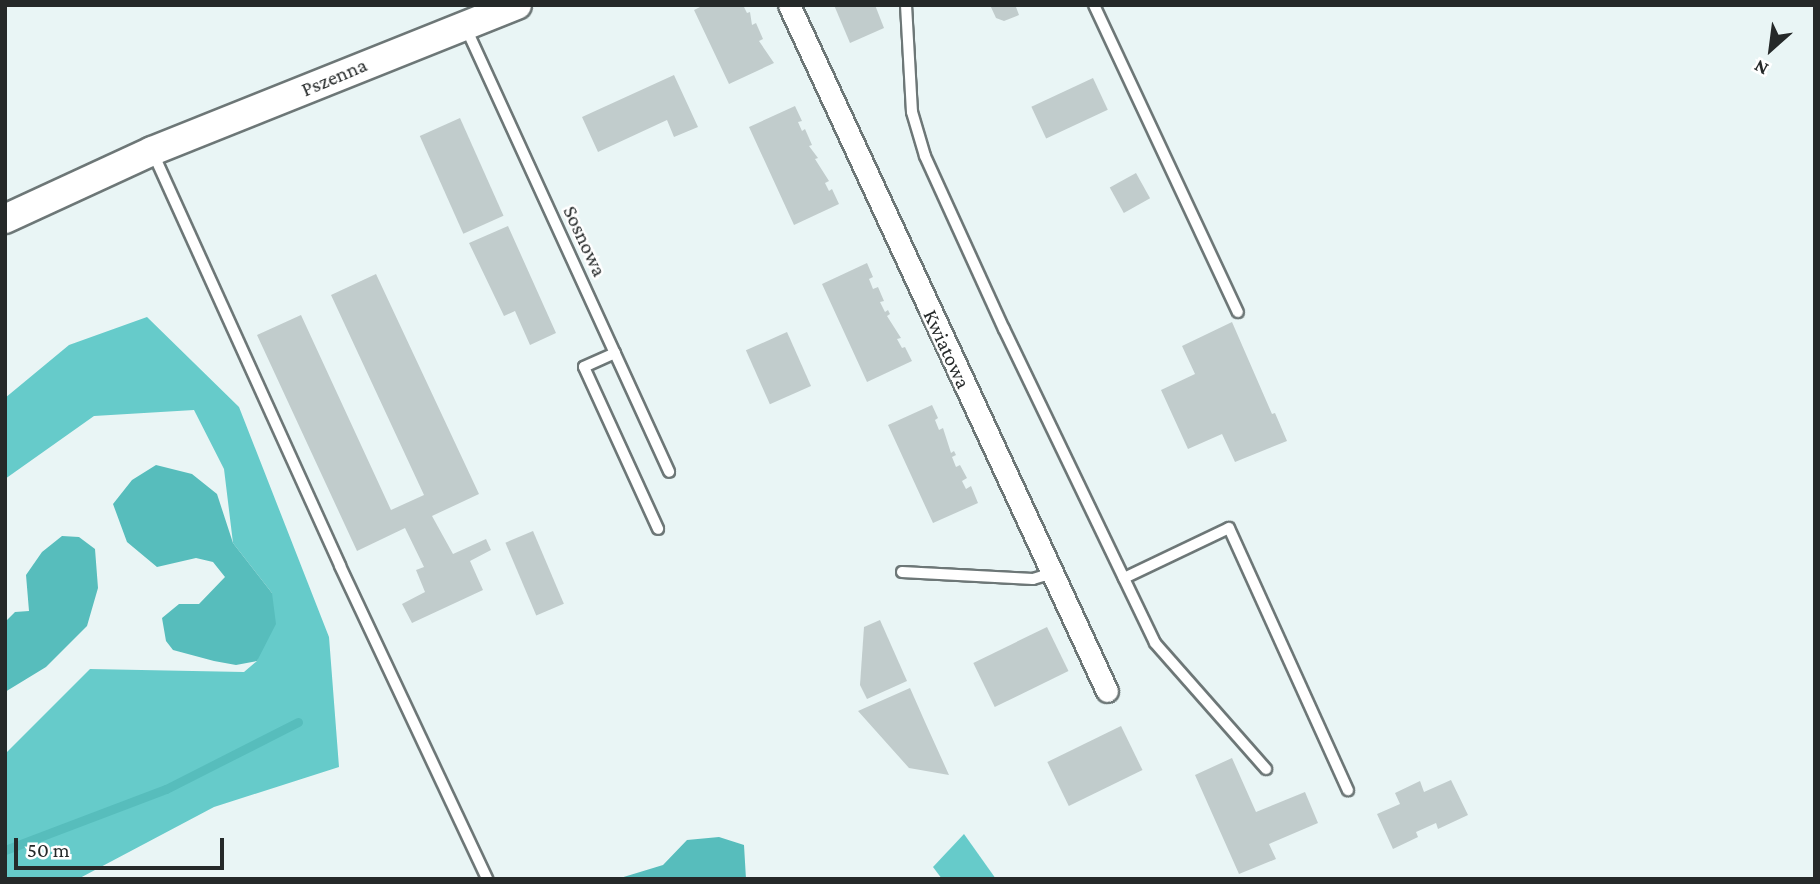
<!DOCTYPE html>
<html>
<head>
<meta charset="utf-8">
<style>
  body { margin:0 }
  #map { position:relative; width:1820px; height:884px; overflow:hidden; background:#e9f5f5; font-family:"Crimson Pro",serif }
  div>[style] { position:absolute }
  .forest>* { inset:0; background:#66cbca }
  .water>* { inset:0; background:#57bdbc }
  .stream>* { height:9px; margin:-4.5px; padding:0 4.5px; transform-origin:4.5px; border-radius:4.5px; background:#57bdbc }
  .building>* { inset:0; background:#c1cccc; transform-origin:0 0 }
  .roads { filter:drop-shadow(2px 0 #6d7777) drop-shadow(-2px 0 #6d7777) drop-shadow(0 2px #6d7777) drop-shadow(0 -2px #6d7777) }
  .service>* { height:10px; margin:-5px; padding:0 5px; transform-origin:5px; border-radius:5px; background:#fff }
  .minor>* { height:21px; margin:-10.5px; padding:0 10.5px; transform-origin:10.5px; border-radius:10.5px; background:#fff }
  .tertiary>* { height:28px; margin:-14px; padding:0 14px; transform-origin:14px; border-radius:14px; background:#fff }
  span { translate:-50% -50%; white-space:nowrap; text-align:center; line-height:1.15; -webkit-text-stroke:5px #fff; paint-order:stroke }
  .street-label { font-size:21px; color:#252929 }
  .frame { position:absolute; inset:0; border:7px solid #252929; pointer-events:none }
  .north { position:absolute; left:1736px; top:14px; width:70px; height:70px; -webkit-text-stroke:5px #fff; paint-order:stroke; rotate:208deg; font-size:19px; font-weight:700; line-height:28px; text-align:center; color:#252929 }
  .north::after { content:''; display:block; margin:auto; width:24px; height:32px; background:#252929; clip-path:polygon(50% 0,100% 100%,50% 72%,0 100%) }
  .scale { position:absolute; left:14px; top:838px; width:210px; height:32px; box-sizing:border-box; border:4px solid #252929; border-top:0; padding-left:9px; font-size:21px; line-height:24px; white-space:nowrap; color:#252929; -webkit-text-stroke:5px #fff; paint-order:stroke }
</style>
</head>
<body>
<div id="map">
  <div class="forest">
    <div style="clip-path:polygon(147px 317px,239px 407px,329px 637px,339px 767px,214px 807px,78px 879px,5px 879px,5px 754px,90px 669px,244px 672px,257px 661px,272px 593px,233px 543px,224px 469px,194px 410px,94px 416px,5px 479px,5px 398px,69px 345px)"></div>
    <div style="clip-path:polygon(964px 834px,996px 879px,942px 879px,933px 867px)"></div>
  </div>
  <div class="water">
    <div style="clip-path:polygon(156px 465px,192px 474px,217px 494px,233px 543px,272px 593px,276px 624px,257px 661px,236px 665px,214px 661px,173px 650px,166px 641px,162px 618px,179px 604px,199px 604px,225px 577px,213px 562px,196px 558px,157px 567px,127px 542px,113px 504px,132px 480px)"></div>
    <div style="clip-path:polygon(62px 536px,79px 537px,95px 549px,98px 588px,87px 626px,46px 667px,5px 692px,5px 622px,15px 612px,29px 611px,26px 575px,42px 552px)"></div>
    <div style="clip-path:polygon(719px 837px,744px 845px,746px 879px,617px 879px,663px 865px,687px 840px)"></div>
  </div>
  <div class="stream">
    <div style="left:5px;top:850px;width:172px;rotate:-20.8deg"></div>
    <div style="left:166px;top:789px;width:148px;rotate:-26.9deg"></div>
  </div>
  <div class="building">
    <div style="clip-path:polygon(704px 5px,743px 5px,747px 13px,750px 12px,752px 25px,756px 23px,763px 39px,759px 41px,774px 63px,729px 84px,694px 10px)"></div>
    <div style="clip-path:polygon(834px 5px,875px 5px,884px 28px,850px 43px)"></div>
    <div style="clip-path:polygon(990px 5px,1019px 5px,1016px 7px,1019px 15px,1004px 21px,996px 18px)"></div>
    <div style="clip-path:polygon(674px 75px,698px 127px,674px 137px,667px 120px,598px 152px,582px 117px)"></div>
    <div style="left:1093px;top:78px;width:35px;height:68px;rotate:65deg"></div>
    <div style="clip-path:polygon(795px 106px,802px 121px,798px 122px,802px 131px,805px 129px,812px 145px,809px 146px,818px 158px,815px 159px,829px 181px,825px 183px,829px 191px,832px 189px,839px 204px,794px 225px,749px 127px)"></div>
    <div style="left:460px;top:118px;width:107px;height:44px;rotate:66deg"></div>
    <div style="left:1136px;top:173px;width:29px;height:30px;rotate:61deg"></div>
    <div style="clip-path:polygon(508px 226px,556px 333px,530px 345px,515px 311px,504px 316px,469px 243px)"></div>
    <div style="clip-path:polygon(867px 263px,873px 277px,869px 279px,873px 289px,878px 287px,884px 301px,880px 302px,885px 312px,888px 310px,890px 314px,887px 316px,901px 338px,897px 339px,902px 348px,905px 347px,912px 361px,867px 382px,822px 284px)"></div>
    <div style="clip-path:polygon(376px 274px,479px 494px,432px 516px,453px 554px,486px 539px,491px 550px,470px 561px,483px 590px,412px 623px,402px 604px,425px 592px,416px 570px,424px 567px,405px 528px,357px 551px,257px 335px,301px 315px,391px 510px,424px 495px,331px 295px)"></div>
    <div style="clip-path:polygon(1232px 322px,1272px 414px,1275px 413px,1287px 441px,1235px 462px,1222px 434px,1188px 449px,1161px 390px,1195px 374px,1182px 346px)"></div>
    <div style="left:787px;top:332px;width:59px;height:45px;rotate:66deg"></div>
    <div style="clip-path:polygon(932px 405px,938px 418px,935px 420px,939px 430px,943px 428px,951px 453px,954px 451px,956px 455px,952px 457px,956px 467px,960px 465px,967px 478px,962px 481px,966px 489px,971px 486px,978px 503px,933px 523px,888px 425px)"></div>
    <div style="left:533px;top:531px;width:79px;height:30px;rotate:67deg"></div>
    <div style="clip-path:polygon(880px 620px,907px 681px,867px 699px,860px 685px,864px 627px)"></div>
    <div style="left:1047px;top:627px;width:49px;height:82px;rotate:64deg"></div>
    <div style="clip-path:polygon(910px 688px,925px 722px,949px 775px,909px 768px,858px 711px)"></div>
    <div style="left:1121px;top:726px;width:49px;height:82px;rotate:64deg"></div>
    <div style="clip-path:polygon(1232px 758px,1256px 812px,1305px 792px,1318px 823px,1269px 844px,1276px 859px,1239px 874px,1195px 775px)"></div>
    <div style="clip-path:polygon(1451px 780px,1468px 815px,1438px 829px,1436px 823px,1416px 832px,1418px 837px,1393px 849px,1377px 814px,1400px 804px,1395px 793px,1420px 781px,1424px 792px)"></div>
  </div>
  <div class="roads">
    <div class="service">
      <div style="left:906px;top:5px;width:107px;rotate:86.8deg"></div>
      <div style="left:912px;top:112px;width:46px;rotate:73.5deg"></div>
      <div style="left:925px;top:156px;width:190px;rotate:65.5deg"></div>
      <div style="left:1004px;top:329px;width:348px;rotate:64.3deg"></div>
      <div style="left:1155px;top:643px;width:168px;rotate:48.6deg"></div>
      <div style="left:1094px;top:5px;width:339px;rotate:64.9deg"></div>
      <div style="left:466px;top:28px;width:488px;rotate:65.4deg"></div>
      <div style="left:153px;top:153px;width:453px;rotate:65.6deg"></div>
      <div style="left:340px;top:566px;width:346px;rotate:64.8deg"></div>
      <div style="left:615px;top:353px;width:34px;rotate:156deg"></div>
      <div style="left:584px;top:367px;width:178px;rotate:65.4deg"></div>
      <div style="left:902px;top:572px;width:131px;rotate:3.1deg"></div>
      <div style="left:1033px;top:579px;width:21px;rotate:-17deg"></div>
      <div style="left:1124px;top:578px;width:116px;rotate:-25.5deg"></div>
      <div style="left:1229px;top:528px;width:288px;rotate:65.6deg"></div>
    </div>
    <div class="minor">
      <div style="left:789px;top:5px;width:756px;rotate:65.13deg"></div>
    </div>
    <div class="tertiary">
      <div style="left:5px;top:219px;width:162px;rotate:-24.8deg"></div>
      <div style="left:152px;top:151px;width:393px;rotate:-21.8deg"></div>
    </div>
  </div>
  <div class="street-label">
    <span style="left:334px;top:77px;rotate:-23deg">Pszenna</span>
    <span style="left:585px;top:241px;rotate:65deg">Sosnowa</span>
    <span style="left:947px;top:349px;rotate:65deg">Kwiatowa</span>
  </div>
  <div class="frame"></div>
  <div class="north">N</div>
  <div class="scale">50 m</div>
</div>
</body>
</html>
